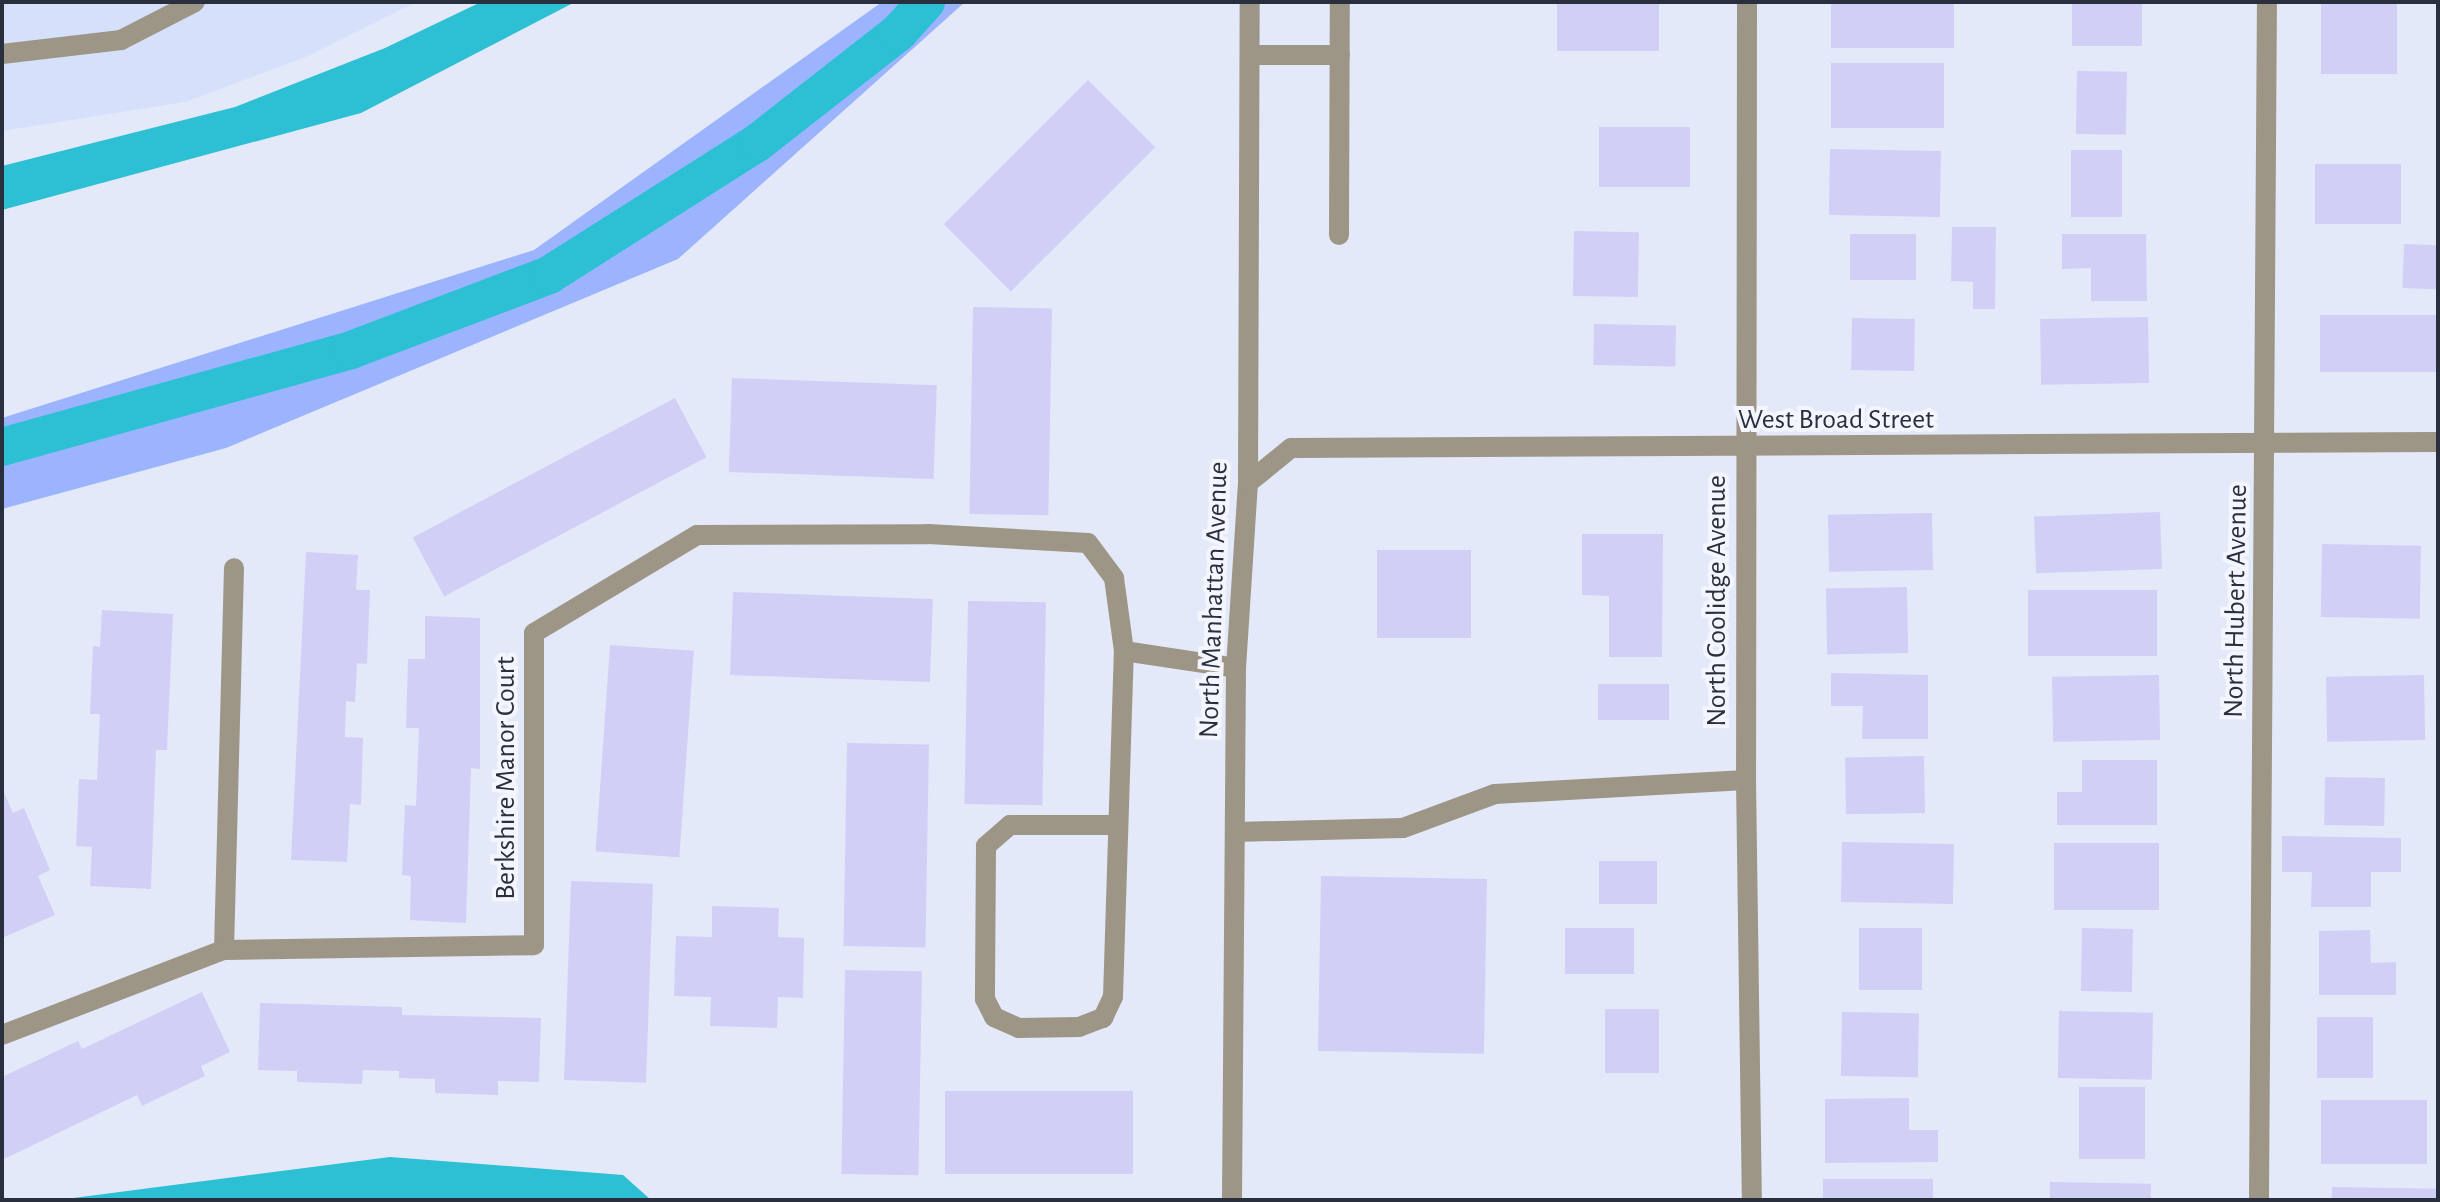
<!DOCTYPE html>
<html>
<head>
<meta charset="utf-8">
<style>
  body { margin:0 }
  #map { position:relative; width:2440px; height:1202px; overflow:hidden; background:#e3e9f8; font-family:"Alegreya Sans",sans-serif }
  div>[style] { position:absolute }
  .built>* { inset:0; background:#d5e0fb }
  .green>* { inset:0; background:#9bb4fd }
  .water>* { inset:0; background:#2dbfd4 }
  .canal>* { height:38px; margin:-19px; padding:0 19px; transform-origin:19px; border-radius:19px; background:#2dbfd4 }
  .building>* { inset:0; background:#d2cff7; transform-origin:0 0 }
  .service>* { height:20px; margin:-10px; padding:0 10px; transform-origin:10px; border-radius:10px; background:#9d9686 }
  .minor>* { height:20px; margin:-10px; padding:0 10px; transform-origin:10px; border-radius:10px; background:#9d9686 }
  .tertiary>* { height:20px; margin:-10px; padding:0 10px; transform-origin:10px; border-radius:10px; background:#9d9686 }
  span { translate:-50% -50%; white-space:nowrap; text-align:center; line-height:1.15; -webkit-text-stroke:8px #f3f6fe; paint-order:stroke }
  .street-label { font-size:28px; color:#2a2f3e }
  .frame { position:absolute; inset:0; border:4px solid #2a2f3e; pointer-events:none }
</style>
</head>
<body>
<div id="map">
  <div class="built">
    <div style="clip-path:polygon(2px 2px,417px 2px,308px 56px,185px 102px,2px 131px)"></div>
  </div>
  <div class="green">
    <div style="clip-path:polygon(882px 2px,965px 2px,678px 259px,226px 448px,2px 509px,2px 418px,534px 250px)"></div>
  </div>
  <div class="water">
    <div style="clip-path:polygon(481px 2px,575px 2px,361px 113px,2px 210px,2px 166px,235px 107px,385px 48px)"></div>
    <div style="clip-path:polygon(390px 1157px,623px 1175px,651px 1200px,58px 1200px)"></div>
  </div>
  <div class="canal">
    <div style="left:2px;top:447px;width:362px;rotate:-15.5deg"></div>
    <div style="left:351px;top:350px;width:212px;rotate:-20.7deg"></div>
    <div style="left:549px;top:275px;width:246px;rotate:-32.4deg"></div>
    <div style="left:757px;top:143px;width:179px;rotate:-38deg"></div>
    <div style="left:898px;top:33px;width:42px;rotate:-47.9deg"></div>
  </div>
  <div class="building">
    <div style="left:1557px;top:2px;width:102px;height:49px"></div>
    <div style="left:1831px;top:2px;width:123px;height:46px"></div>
    <div style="left:2072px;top:2px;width:70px;height:44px"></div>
    <div style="left:2321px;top:2px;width:76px;height:72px"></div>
    <div style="left:1944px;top:63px;width:65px;height:113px;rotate:90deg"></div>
    <div style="left:2077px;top:71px;width:50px;height:63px;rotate:1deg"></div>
    <div style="left:1088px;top:80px;width:95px;height:204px;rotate:45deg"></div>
    <div style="left:1599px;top:127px;width:91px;height:60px"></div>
    <div style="left:1830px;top:149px;width:111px;height:66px;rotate:1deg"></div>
    <div style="left:2071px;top:150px;width:51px;height:67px"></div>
    <div style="left:2401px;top:164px;width:60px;height:86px;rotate:90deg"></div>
    <div style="clip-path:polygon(1952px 227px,1996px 227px,1995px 309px,1973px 309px,1973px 282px,1951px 281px)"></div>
    <div style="left:1574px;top:231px;width:65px;height:65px;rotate:1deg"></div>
    <div style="left:1850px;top:234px;width:66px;height:46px"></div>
    <div style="clip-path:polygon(2062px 234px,2146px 234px,2147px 301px,2091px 301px,2091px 268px,2062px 269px)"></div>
    <div style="left:2404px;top:244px;width:34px;height:44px;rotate:2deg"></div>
    <div style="left:973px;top:307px;width:79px;height:207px;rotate:1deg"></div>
    <div style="left:2320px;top:315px;width:118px;height:57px"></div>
    <div style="left:2148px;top:317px;width:66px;height:108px;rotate:89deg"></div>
    <div style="left:1852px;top:318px;width:63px;height:52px;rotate:1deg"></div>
    <div style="left:1594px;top:324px;width:82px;height:41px;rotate:1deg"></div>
    <div style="left:732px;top:378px;width:205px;height:94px;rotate:2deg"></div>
    <div style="left:675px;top:398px;width:67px;height:297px;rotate:62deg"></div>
    <div style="left:2160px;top:512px;width:57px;height:126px;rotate:88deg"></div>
    <div style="left:1932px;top:513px;width:57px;height:104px;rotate:89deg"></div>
    <div style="clip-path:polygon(1582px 534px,1663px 534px,1662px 657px,1609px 657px,1609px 596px,1582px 595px)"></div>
    <div style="left:2322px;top:544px;width:99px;height:73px;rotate:1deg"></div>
    <div style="left:1377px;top:550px;width:94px;height:88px"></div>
    <div style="clip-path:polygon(306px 552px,358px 555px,356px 590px,370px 590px,367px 664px,357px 663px,355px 702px,346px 701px,345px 737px,363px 738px,361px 805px,350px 804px,347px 862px,291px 860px)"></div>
    <div style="left:1907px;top:587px;width:66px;height:81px;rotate:89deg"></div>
    <div style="left:2028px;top:590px;width:129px;height:66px"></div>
    <div style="left:733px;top:592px;width:200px;height:83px;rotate:2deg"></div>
    <div style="left:968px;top:601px;width:78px;height:203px;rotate:1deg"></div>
    <div style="clip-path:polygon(102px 610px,173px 614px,167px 750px,156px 750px,151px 889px,90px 886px,92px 847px,76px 846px,79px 779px,97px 780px,100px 714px,90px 714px,93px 646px,100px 647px)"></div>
    <div style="clip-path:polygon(425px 616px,480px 618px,480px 769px,471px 768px,466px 923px,410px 920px,411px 876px,402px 875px,405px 805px,416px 806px,419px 728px,406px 728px,408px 659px,425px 659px)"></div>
    <div style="left:610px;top:645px;width:84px;height:207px;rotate:4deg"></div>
    <div style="clip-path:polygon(1831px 673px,1928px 675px,1928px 739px,1862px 739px,1863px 706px,1831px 706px)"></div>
    <div style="left:2159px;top:675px;width:65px;height:107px;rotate:89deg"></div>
    <div style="left:2424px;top:675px;width:65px;height:98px;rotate:89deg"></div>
    <div style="left:1598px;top:684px;width:71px;height:36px"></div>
    <div style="left:847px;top:743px;width:82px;height:203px;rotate:1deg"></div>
    <div style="left:1924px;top:756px;width:57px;height:79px;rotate:89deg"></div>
    <div style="clip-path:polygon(2082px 760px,2157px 760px,2157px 825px,2057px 825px,2057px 792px,2082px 792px)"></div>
    <div style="left:2325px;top:777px;width:60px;height:48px;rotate:1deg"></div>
    <div style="clip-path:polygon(2px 788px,13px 813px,24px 808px,50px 870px,38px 876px,55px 915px,2px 938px)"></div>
    <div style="clip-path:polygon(2282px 836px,2401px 838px,2401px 872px,2371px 872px,2371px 907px,2311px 907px,2312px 872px,2282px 872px)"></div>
    <div style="left:1842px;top:842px;width:112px;height:60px;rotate:1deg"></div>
    <div style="left:2054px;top:843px;width:105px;height:67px"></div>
    <div style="left:1657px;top:861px;width:43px;height:58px;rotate:90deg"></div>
    <div style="left:1321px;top:876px;width:166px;height:175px;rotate:1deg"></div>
    <div style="left:571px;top:881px;width:82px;height:199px;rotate:2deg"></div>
    <div style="clip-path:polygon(712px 906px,779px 908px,778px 937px,804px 938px,803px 998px,778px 997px,777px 1028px,710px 1026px,711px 997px,674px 996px,676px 936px,712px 937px)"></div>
    <div style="left:1634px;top:928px;width:46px;height:69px;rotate:90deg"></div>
    <div style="left:1859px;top:928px;width:63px;height:62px"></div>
    <div style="left:2082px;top:928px;width:51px;height:63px;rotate:1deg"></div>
    <div style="clip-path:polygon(2370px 930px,2371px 963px,2396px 962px,2396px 995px,2319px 995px,2319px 931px)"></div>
    <div style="left:845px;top:970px;width:77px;height:204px;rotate:1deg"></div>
    <div style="clip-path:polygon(202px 992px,230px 1052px,201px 1066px,205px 1076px,142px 1106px,137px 1095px,2px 1160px,2px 1077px,78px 1041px,82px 1049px)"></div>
    <div style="clip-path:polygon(260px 1003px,402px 1007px,402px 1015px,541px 1018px,539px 1082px,498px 1081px,498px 1095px,435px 1093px,435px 1079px,399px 1078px,399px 1071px,363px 1070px,362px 1084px,297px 1082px,297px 1071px,258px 1070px)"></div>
    <div style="left:1605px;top:1009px;width:54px;height:64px"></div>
    <div style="left:2059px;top:1011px;width:94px;height:67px;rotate:1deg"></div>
    <div style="left:1842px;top:1012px;width:77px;height:64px;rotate:1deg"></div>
    <div style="left:2317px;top:1017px;width:56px;height:61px"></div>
    <div style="left:2079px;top:1087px;width:66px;height:72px"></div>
    <div style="left:945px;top:1091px;width:188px;height:83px"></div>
    <div style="clip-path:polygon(1909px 1098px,1909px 1130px,1938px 1130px,1938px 1162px,1825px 1163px,1825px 1099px)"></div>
    <div style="left:2427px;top:1100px;width:64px;height:106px;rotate:90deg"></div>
    <div style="left:1933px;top:1179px;width:21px;height:110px;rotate:90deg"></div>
    <div style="left:2050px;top:1182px;width:101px;height:18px;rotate:1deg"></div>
    <div style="left:2332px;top:1187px;width:106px;height:13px;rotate:1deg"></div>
  </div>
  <div class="service">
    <div style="left:2px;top:54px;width:120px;rotate:-6.7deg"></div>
    <div style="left:121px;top:40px;width:83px;rotate:-27.2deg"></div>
    <div style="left:1116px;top:825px;width:106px;rotate:180deg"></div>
    <div style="left:1010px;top:825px;width:32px;rotate:139deg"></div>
    <div style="left:986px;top:846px;width:153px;rotate:90.4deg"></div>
    <div style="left:985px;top:999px;width:20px;rotate:63deg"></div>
    <div style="left:994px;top:1017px;width:27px;rotate:24deg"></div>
    <div style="left:1019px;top:1028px;width:60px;rotate:-1deg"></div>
    <div style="left:1079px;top:1027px;width:26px;rotate:-21deg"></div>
    <div style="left:1103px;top:1018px;width:23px;rotate:-65deg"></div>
    <div style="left:1113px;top:997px;width:346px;rotate:-88.2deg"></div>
    <div style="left:1235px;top:832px;width:168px;rotate:-1.4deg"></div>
    <div style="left:1403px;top:828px;width:98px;rotate:-20.3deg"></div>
    <div style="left:1495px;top:794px;width:251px;rotate:-3.2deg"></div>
  </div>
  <div class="minor">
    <div style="left:1747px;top:2px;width:778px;rotate:90.07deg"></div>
    <div style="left:1746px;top:780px;width:420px;rotate:89.2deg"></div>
    <div style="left:1250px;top:55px;width:90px"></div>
    <div style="left:1339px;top:235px;width:233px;rotate:-89.8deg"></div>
    <div style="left:1248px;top:483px;width:55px;rotate:-39.1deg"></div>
    <div style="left:1291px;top:448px;width:1147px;rotate:-0.3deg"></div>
    <div style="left:224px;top:950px;width:382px;rotate:-88.5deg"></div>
    <div style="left:2px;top:1035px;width:238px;rotate:-21deg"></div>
    <div style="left:224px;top:950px;width:310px;rotate:-0.9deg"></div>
    <div style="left:534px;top:945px;width:312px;rotate:-90deg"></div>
    <div style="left:534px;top:633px;width:190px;rotate:-31deg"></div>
    <div style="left:697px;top:535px;width:231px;rotate:-0.2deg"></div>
    <div style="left:928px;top:534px;width:160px;rotate:3.2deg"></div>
    <div style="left:1088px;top:543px;width:44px;rotate:53.4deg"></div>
    <div style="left:1114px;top:578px;width:74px;rotate:82.2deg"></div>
    <div style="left:1124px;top:651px;width:113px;rotate:8.6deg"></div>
    <div style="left:2259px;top:1200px;width:1198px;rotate:-89.62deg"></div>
  </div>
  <div class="tertiary">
    <div style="left:1232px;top:1200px;width:532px;rotate:-89.57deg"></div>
    <div style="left:1236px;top:668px;width:185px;rotate:-86.3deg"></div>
    <div style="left:1248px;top:483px;width:481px;rotate:-89.8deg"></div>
  </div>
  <div class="street-label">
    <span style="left:1836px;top:420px">West Broad Street</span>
    <span style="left:1214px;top:600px;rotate:-88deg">North Manhattan Avenue</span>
    <span style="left:1717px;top:601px;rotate:-90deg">North Coolidge Avenue</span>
    <span style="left:2236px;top:601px;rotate:-89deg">North Hubert Avenue</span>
    <span style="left:506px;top:778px;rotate:-90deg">Berkshire Manor Court</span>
  </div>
  <div class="frame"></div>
</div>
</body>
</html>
